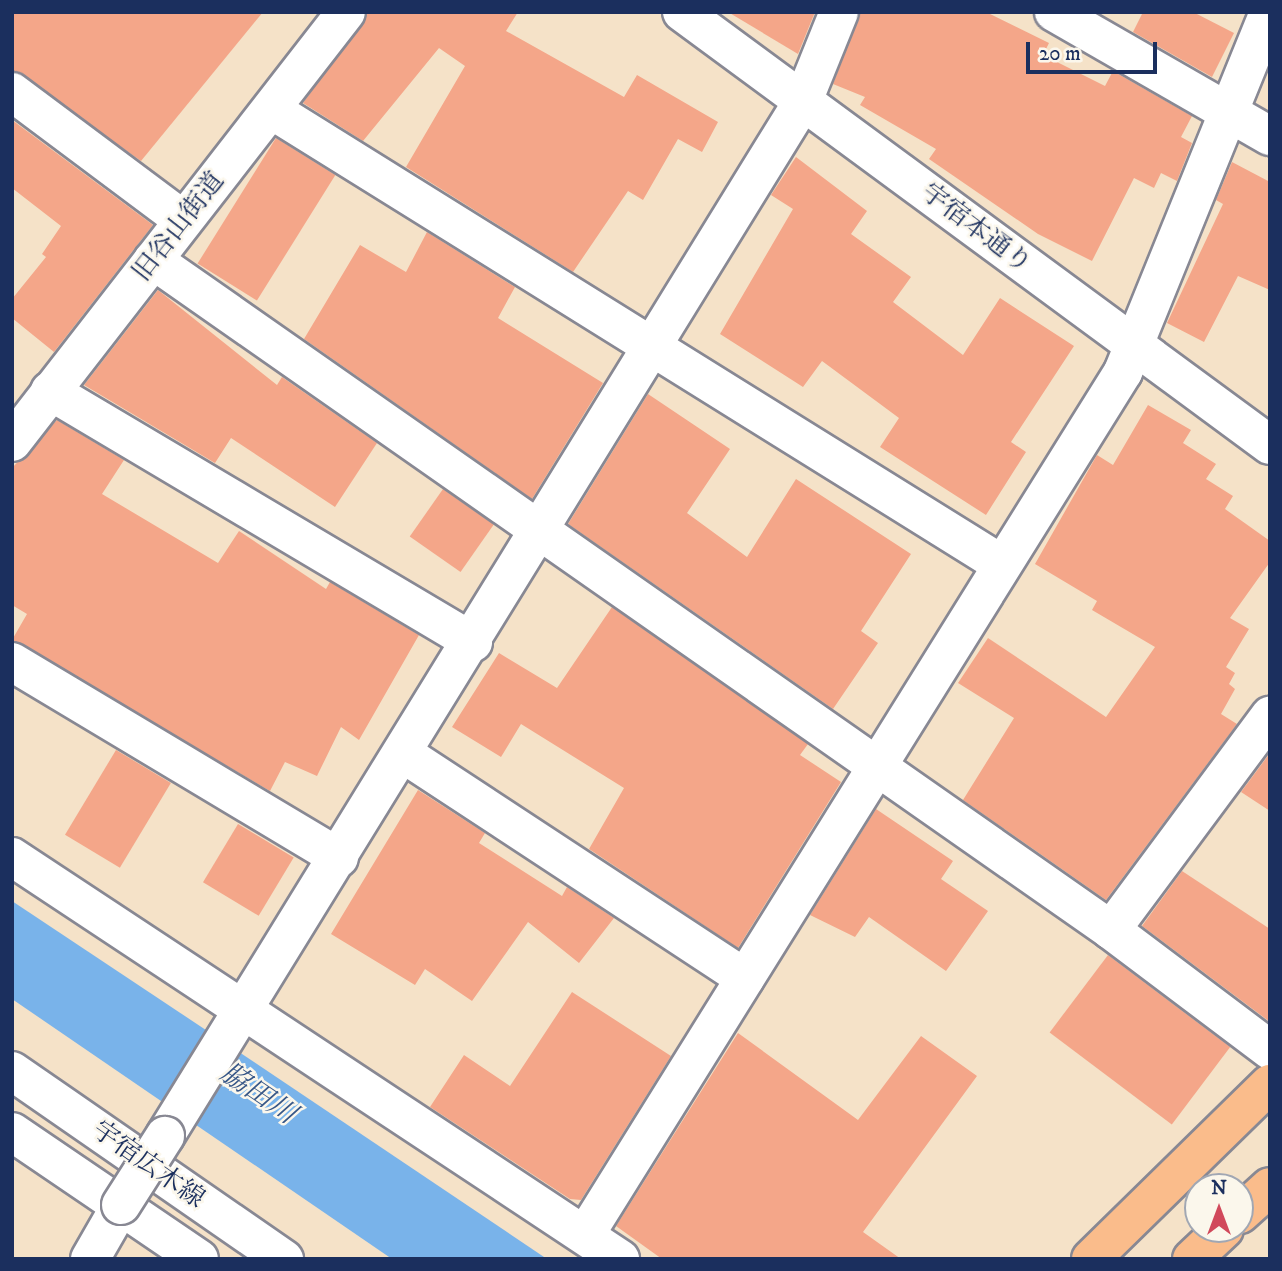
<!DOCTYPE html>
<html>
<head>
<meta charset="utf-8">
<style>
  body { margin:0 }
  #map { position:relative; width:1282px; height:1271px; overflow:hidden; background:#f5e2c8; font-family:"IM FELL DW Pica","Noto Serif JP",serif }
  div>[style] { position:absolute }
  .water>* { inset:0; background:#79b3ea }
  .building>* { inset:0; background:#f4a689; transform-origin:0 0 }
  .roads { filter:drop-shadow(2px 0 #888893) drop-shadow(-2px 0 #888893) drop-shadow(0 2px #888893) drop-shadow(0 -2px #888893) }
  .minor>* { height:38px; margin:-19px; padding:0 19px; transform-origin:19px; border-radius:19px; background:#fff }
  .tertiary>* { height:38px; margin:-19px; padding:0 19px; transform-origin:19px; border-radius:19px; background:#fff }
  .trunk>* { height:38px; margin:-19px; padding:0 19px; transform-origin:19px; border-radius:19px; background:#fabc8b }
  .bridges { filter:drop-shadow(2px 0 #888893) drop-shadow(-2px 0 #888893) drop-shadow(0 2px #888893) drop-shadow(0 -2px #888893) }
  .minor-bridge>* { height:38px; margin:-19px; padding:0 19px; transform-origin:19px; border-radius:19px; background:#fff }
  span { translate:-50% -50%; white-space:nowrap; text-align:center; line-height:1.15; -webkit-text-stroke:5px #fbf7ec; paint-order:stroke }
  .street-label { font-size:26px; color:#1b2f5e }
  .water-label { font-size:28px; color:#375788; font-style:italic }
  .frame { position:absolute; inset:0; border:14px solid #1b2f5e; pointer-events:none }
  .north { position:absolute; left:1184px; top:1173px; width:70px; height:70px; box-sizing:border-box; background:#fbf7ec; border:2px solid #a1a7b3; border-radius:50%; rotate:0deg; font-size:19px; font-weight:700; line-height:28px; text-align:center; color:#1b2f5e }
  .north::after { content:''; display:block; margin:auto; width:24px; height:32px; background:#d1495b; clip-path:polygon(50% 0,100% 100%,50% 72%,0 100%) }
  .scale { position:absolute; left:1026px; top:42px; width:131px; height:32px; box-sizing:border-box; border:4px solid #1b2f5e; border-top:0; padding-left:9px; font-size:21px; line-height:24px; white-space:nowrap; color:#1b2f5e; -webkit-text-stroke:5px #fbf7ec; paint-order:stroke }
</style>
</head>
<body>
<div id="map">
  <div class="water">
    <div style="clip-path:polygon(12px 901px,254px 1062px,547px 1259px,392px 1259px,12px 999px)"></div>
  </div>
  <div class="building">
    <div style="clip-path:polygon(12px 12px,263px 12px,141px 161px,12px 71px)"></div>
    <div style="clip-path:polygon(367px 12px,518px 12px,506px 31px,624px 97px,637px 75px,718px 122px,702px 152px,678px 139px,643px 200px,628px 191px,573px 272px,406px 167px,465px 66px,439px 48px,363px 141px,303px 103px)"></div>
    <div style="clip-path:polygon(728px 12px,815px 12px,798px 54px)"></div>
    <div style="clip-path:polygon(860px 12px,986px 12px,1049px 43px,1043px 55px,1105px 86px,1113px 71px,1192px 116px,1181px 137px,1192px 143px,1177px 181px,1161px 173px,1154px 188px,1134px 178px,1092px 261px,1038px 234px,929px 159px,936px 149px,860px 105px,865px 97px,833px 84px)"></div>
    <div style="clip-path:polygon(1143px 12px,1193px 12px,1234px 33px,1212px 77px,1133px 32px)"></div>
    <div style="clip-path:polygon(12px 120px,153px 225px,54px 352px,12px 318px,12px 299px,46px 257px,42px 254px,61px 226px,12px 188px)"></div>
    <div style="left:276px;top:138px;width:70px;height:148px;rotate:32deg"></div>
    <div style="clip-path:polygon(796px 157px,867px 211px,851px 234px,911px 277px,893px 302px,963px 355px,1000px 298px,1074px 346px,1011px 442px,1026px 452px,986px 515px,880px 447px,899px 418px,822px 361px,803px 387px,720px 334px,793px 209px,771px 195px)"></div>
    <div style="clip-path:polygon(1232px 162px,1270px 182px,1270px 290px,1238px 276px,1204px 342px,1167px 323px,1223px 204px,1216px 200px)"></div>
    <div style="clip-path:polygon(427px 232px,515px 287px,498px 318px,603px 383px,532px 499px,304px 339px,360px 245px,406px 272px)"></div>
    <div style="clip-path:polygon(158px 290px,277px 385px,282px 377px,377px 443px,335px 507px,231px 438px,215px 463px,84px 385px)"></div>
    <div style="clip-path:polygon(648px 394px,730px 449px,687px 513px,747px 557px,796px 479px,911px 554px,861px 631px,878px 643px,833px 709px,568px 524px)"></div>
    <div style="clip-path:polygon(1148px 405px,1191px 430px,1183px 443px,1216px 464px,1206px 479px,1233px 496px,1225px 509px,1270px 541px,1270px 562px,1230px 618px,1249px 629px,1226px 667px,1235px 673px,1229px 684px,1235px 689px,1221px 714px,1237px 724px,1106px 900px,963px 800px,1014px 718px,958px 683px,988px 638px,1106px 717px,1155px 647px,1092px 610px,1097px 601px,1035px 564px,1097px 455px,1113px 465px)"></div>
    <div style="clip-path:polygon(57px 420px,124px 460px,102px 494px,218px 563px,239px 531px,326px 589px,330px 582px,419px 635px,359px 740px,341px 727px,317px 776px,285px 762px,270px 791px,12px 640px,27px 614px,12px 605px,12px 468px)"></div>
    <div style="left:443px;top:489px;width:62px;height:58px;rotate:35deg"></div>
    <div style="clip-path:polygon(612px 607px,808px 744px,800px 755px,841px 782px,738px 948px,589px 849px,624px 788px,521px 724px,501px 757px,452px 727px,499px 653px,557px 688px)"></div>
    <div style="left:116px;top:750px;width:64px;height:99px;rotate:31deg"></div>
    <div style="clip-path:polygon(1270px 753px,1270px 811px,1241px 792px)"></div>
    <div style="clip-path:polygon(418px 790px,485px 833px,479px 843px,562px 896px,567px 887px,614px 918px,579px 963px,528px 922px,472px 1001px,425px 969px,415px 985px,331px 934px)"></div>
    <div style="clip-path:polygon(876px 809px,953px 861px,941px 879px,988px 911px,946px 971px,869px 917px,855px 937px,810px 915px)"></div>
    <div style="left:238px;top:824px;width:65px;height:68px;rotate:31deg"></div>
    <div style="clip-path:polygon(1182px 871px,1270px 929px,1270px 1022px,1142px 926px)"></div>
    <div style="left:1108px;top:955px;width:153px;height:97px;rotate:37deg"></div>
    <div style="clip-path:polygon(572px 992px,671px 1056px,581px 1200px,570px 1199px,430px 1107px,464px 1055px,510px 1086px)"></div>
    <div style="clip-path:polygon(738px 1033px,858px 1120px,921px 1036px,977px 1076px,863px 1232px,901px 1259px,662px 1259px,616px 1226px)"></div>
  </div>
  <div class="roads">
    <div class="minor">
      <div style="left:1054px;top:12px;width:249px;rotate:29.9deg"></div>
      <div style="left:12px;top:92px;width:214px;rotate:36.8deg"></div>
      <div style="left:272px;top:110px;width:859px;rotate:31.91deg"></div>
      <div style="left:153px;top:260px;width:1169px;rotate:34.97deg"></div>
      <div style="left:1111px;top:930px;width:199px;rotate:37deg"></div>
      <div style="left:50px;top:391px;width:492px;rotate:30.7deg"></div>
      <div style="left:12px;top:442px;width:544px;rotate:-52.16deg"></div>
      <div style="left:12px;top:662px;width:381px;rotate:30.9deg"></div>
      <div style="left:404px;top:754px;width:408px;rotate:33.3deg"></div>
      <div style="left:12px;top:857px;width:729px;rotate:33.47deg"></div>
      <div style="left:1111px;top:930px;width:267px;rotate:-53.4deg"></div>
      <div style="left:12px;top:1132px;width:226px;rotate:34.2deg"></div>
      <div style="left:165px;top:1136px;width:1216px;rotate:-58.35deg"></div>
      <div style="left:803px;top:101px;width:96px;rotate:-68deg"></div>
      <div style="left:585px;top:1235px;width:1017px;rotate:-58.06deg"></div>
      <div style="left:1123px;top:372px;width:388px;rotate:-67.9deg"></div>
      <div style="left:90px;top:1259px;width:62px;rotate:-60.1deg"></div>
    </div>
    <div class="tertiary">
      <div style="left:682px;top:12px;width:730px;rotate:36.37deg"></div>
      <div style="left:12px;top:1071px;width:331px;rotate:34.7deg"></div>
    </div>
    <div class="trunk">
      <div style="left:1240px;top:1214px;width:40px;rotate:-42deg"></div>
      <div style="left:1091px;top:1259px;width:250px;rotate:-44.4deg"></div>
      <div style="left:1192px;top:1259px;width:44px;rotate:-43.2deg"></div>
    </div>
  </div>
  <div class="bridges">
    <div class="minor-bridge">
      <div style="left:121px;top:1205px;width:82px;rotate:-57.5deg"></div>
    </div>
  </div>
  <div class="street-label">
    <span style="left:179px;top:227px;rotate:-52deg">旧谷山街道</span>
    <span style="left:976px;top:229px;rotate:37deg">宇宿本通り</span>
    <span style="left:148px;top:1165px;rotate:35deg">宇宿広木線</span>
  </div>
  <div class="water-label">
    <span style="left:258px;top:1094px;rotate:34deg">脇田川</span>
  </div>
  <div class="frame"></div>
  <div class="north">N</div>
  <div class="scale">20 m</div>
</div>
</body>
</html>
